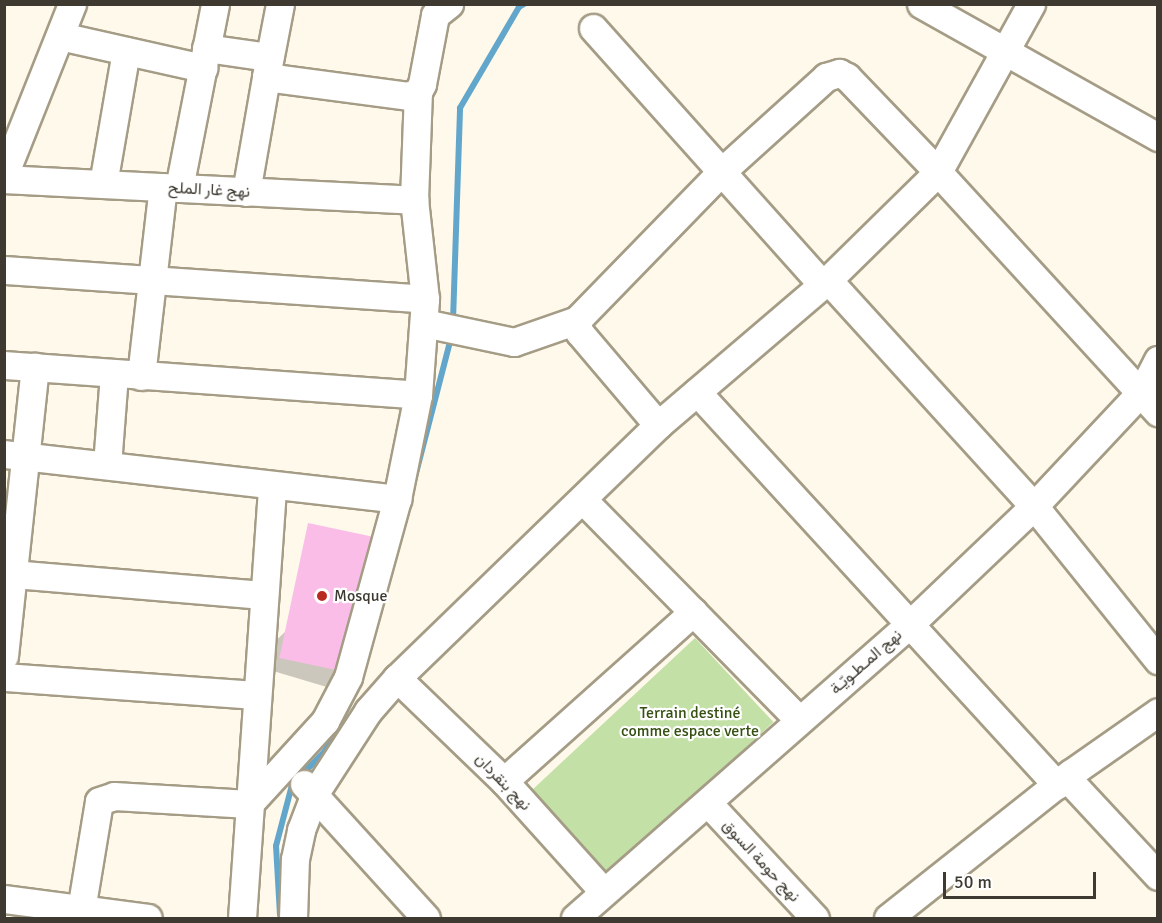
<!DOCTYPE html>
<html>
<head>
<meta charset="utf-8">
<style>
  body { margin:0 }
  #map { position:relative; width:1162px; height:923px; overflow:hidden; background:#fff9eb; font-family:Signika,Vazirmatn,sans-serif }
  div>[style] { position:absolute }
  .green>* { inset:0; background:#c3e0a7; transform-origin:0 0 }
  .shadow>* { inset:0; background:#0003 }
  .stream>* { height:6px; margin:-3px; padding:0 3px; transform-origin:3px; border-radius:3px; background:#62a7cb }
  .building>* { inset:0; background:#f9bde8; transform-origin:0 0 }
  .roads { filter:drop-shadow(2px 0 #a59c86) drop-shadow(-2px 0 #a59c86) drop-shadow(0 2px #a59c86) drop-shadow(0 -2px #a59c86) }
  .minor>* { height:27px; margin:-13.5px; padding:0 13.5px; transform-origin:13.5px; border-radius:13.5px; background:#fff }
  .dots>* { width:16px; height:16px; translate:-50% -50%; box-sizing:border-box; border:3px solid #fff; border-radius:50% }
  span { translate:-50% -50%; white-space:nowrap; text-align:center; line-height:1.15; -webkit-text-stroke:4.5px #fff; paint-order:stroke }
  .street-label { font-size:16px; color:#3e3a31 }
  .poi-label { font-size:16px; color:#3e3a31 }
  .left { translate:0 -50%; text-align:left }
  .park-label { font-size:16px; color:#355011 }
  .frame { position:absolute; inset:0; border:6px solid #3e3a31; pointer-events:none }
  .scale { position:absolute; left:943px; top:872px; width:153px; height:27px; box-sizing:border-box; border:3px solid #3e3a31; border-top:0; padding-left:8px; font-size:18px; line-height:21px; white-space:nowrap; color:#3e3a31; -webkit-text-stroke:4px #fff; paint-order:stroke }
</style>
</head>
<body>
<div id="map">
  <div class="green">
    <div style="left:695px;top:638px;width:115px;height:225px;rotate:47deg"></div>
  </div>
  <div class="shadow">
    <div style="clip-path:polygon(381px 540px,347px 693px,273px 671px,263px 653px)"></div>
  </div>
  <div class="stream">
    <div style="left:453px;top:321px;width:213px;rotate:-88.1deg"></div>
    <div style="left:460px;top:108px;width:117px;rotate:-59.7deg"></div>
    <div style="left:519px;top:7px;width:6px;rotate:-31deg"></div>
    <div style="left:414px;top:481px;width:152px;rotate:-75.5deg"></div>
    <div style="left:280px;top:915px;width:69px;rotate:-93.3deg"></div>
    <div style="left:276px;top:846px;width:63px;rotate:-75.3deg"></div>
    <div style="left:292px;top:785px;width:47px;rotate:-45.9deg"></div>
    <div style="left:325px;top:751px;width:74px;rotate:-62.7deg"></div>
  </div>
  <div class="building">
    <div style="left:308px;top:523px;width:76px;height:138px;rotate:12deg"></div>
  </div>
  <div class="roads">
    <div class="minor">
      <div style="left:280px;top:4px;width:74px;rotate:100.9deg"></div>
      <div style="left:266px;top:77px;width:143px;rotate:7.6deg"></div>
      <div style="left:408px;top:96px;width:11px;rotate:-22deg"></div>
      <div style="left:418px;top:92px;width:9px;rotate:-63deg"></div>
      <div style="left:422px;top:84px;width:70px;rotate:-79.3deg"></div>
      <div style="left:435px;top:15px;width:18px;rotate:-38deg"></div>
      <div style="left:921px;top:4px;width:272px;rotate:29.3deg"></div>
      <div style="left:593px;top:28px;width:343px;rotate:48.2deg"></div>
      <div style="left:60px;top:36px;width:147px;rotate:12.6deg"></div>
      <div style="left:206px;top:48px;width:64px;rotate:8.1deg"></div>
      <div style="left:4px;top:175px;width:184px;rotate:-68.3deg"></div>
      <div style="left:4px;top:179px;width:411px;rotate:2.9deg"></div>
      <div style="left:103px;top:184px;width:135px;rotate:-80.2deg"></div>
      <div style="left:179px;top:188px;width:187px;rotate:-78.9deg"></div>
      <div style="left:246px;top:192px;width:117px;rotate:-80.1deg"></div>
      <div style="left:4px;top:270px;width:422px;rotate:3.9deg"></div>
      <div style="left:828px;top:280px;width:306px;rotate:47.7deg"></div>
      <div style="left:1034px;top:506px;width:198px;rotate:51.2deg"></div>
      <div style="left:424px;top:323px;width:92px;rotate:11.9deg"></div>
      <div style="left:514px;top:342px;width:67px;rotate:-19.2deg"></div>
      <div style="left:4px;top:365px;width:415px;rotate:4.1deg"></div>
      <div style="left:141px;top:376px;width:190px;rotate:-83.4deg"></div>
      <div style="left:697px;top:392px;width:533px;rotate:47.51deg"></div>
      <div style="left:658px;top:425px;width:122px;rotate:-130.3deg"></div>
      <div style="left:579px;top:332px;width:12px;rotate:-99deg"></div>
      <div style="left:577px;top:320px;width:206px;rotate:-45.8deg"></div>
      <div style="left:721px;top:172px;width:142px;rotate:-42.1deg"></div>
      <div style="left:826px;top:77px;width:14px;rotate:-17deg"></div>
      <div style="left:839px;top:73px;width:9px;rotate:27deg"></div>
      <div style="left:847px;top:77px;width:132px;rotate:46.2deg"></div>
      <div style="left:938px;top:172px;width:326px;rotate:47.5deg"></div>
      <div style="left:4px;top:454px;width:396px;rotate:6.5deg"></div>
      <div style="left:107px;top:465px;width:92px;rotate:-85.6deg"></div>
      <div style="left:583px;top:500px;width:308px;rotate:45.5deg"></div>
      <div style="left:13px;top:574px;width:252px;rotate:4.8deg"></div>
      <div style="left:4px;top:656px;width:291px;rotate:-83.9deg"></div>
      <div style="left:4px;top:677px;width:253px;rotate:4.1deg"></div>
      <div style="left:397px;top:678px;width:149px;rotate:43.9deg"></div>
      <div style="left:504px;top:781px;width:149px;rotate:48deg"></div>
      <div style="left:1066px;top:777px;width:135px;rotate:47.1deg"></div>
      <div style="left:504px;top:781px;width:254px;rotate:-41.8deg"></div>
      <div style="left:304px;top:784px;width:181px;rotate:47.7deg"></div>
      <div style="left:708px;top:803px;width:157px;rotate:47.1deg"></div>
      <div style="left:4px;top:899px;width:145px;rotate:7.5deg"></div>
      <div style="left:81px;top:910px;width:110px;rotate:-80.6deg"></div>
      <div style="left:99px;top:801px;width:16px;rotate:-18deg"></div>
      <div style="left:114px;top:796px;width:135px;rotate:3.4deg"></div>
      <div style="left:249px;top:804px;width:113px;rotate:-47.5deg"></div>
      <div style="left:325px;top:721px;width:50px;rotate:-62.4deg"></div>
      <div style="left:348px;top:677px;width:185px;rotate:-74.6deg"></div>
      <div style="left:397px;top:499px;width:106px;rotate:-78.6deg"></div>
      <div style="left:418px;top:395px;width:96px;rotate:-85.8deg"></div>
      <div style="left:425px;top:299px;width:100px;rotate:-96.3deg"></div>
      <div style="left:414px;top:200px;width:108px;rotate:-87.9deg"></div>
      <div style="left:242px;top:918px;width:433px;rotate:-86deg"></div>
      <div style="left:293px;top:918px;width:59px;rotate:-88.1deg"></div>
      <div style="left:295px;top:859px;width:30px;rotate:-78deg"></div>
      <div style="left:301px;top:830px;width:40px;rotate:-69deg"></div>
      <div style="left:315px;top:793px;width:98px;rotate:-57.1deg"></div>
      <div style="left:368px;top:711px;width:44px;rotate:-48.7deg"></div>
      <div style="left:397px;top:678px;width:363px;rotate:-44.1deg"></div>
      <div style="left:658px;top:425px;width:223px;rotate:-40.5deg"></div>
      <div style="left:828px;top:280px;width:154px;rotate:-44.5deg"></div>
      <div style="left:938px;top:172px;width:192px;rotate:-61deg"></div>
      <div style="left:575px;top:918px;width:444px;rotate:-41.3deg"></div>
      <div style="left:909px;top:625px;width:173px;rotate:-43.6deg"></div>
      <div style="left:1034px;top:506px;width:158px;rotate:-46.8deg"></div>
      <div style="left:1142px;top:391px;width:35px;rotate:-63deg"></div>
      <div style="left:888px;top:918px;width:233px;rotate:-38.4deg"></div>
      <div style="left:1071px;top:773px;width:106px;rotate:-35deg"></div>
    </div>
  </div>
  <div class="dots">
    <div style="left:322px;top:596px;background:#b82a20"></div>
  </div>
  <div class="street-label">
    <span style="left:209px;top:190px;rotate:3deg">نهج غار الملح</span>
    <span style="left:866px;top:662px;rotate:-41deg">نهج المـطـويّـة</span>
    <span style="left:503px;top:782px;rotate:46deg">نهج بنقردان</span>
    <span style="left:761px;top:861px;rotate:47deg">نهج حومة السوق</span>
  </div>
  <div class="poi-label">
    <span class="left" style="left:334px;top:596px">Mosque</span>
  </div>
  <div class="park-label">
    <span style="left:690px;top:722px">Terrain destiné<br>comme espace verte</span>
  </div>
  <div class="frame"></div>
  <div class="scale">50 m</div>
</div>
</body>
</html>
